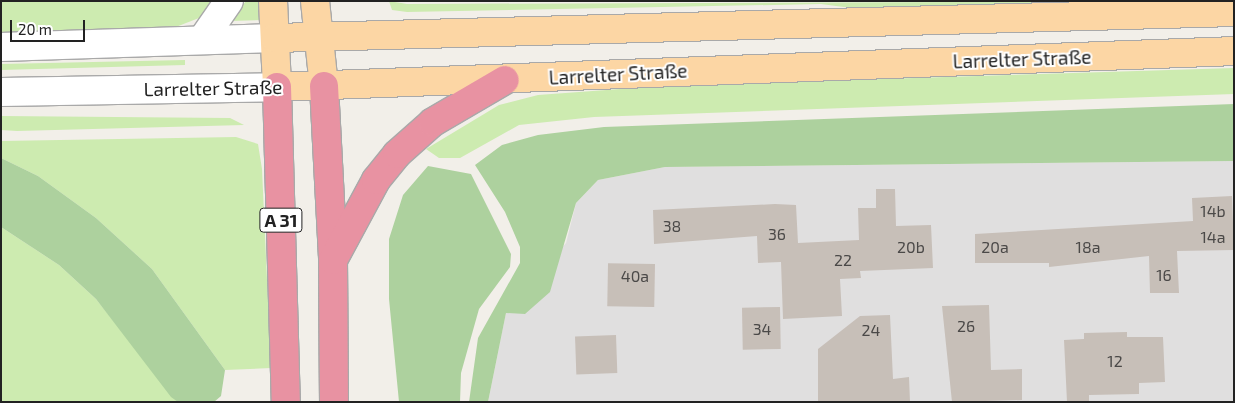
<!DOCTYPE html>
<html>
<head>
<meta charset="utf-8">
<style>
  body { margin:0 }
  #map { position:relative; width:1235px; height:403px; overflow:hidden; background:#f2efe9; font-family:"Exo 2",sans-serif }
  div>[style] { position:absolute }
  .residential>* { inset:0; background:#e0dfdf }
  .grass>* { inset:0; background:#cdebb0 }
  .forest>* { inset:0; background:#add19e }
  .building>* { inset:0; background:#c7bfb8; transform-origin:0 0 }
  .roads { filter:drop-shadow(1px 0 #a9a9a9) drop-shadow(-1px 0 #a9a9a9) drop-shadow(0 1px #a9a9a9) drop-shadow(0 -1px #a9a9a9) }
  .minor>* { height:28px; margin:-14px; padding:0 14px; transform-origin:14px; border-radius:14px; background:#fff }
  .major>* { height:28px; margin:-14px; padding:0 14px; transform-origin:14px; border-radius:14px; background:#fcd6a4 }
  .highway>* { height:28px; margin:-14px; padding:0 14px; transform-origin:14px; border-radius:14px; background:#e892a2 }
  span { translate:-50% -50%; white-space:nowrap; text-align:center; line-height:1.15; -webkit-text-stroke:4px #fff; paint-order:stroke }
  .number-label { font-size:16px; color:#4b4948 }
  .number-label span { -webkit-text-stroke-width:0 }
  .shield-label span { padding:1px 4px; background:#fff; border:1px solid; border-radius:4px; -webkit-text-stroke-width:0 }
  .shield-label { font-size:18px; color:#222; font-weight:700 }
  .street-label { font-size:19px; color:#222 }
  .frame { position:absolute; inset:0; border:2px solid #222; pointer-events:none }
  .scale { position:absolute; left:10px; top:20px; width:75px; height:22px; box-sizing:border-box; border:2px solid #222; border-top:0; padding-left:6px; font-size:15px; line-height:18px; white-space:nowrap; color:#222; -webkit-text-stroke:4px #fff; paint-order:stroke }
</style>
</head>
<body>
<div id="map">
  <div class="residential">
    <div style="clip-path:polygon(1234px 161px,1234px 402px,488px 402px,506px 313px,566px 243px,576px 203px,598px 180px,665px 167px)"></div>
  </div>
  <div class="grass">
    <div style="clip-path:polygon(1px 1px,214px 1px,199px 18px,168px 30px,1px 34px)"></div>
    <div style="clip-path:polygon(246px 1px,259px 1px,261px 20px,230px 21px)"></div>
    <div style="clip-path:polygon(389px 1px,407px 4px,1230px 1px,874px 11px,821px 4px,407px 12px,392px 10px)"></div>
    <div style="clip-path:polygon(185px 60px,185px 65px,1px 70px,1px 64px)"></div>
    <div style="clip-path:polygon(1234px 68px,1234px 94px,594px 117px,519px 125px,460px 158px,439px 158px,426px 149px,499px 105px,538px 95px,661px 86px)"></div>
    <div style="clip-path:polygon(1px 116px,230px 118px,244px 125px,17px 131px,1px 130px)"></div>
    <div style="clip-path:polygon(236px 137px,258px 144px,262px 169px,271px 368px,225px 370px,152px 269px,96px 218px,38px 176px,1px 158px,1px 141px)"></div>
    <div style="clip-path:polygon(1px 227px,59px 265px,96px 299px,178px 402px,1px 402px)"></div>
  </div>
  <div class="forest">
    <div style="clip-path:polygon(1234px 104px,1234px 161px,665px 167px,598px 180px,576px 203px,550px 292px,525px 314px,506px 313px,488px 402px,469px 402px,478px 338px,520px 263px,520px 247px,505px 212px,475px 165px,502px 145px,538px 135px,604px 127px)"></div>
    <div style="clip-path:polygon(1px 158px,38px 176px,96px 218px,152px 269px,225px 370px,221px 396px,214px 402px,178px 402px,171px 397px,96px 299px,59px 265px,1px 227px)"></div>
    <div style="clip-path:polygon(428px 166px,471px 174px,511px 254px,510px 267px,479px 309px,461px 373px,460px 402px,399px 402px,389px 299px,389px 239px,403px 195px)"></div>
  </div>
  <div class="building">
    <div style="clip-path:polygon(876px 189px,895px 189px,896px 226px,931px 225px,933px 268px,860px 271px,861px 278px,840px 279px,842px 316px,783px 319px,781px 262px,758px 263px,757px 236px,654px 244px,653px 210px,775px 204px,796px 205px,798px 243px,859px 240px,858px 208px,876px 208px)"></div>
    <div style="clip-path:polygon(1232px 196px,1234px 250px,1177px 251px,1179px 293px,1150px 293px,1149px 256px,1049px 267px,1049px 263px,975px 263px,975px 234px,1193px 221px,1192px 198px)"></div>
    <div style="left:655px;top:264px;width:43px;height:47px;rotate:91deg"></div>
    <div style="clip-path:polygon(989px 305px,991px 370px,1022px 369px,1022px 400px,952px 402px,942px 306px)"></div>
    <div style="left:780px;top:307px;width:42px;height:38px;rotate:89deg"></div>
    <div style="clip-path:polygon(890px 315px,893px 379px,909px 377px,910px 402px,818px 402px,818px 349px,860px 316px)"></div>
    <div style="clip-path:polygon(1127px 332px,1127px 337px,1163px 337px,1165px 382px,1139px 383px,1139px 394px,1089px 395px,1089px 402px,1067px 402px,1064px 340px,1084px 339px,1084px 333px)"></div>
    <div style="left:616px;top:335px;width:38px;height:41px;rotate:88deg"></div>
  </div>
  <div class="roads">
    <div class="minor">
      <div style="left:202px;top:40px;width:47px;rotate:-55.3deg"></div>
      <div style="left:1px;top:47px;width:274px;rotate:-1.9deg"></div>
      <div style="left:1px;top:92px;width:276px;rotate:-1deg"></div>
    </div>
    <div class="major">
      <div style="left:273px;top:1px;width:86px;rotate:87.3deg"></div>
      <div style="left:277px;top:87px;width:958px;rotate:-2.15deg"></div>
      <div style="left:315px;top:1px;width:85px;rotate:84deg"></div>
      <div style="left:275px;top:38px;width:959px;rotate:-1.55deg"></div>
    </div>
    <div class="highway">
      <div style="left:324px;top:86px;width:174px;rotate:87deg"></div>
      <div style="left:333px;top:260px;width:142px;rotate:89.6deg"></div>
      <div style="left:277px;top:87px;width:315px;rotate:88.4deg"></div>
      <div style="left:333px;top:260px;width:91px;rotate:-61.7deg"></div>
      <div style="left:376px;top:180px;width:33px;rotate:-51deg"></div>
      <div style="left:397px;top:154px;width:48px;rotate:-41.6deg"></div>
      <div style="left:433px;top:122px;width:83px;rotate:-30.3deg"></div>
    </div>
  </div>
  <div class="number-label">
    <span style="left:1213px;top:211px">14b</span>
    <span style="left:672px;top:226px">38</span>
    <span style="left:777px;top:234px">36</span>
    <span style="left:1213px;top:237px">14a</span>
    <span style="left:911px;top:247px">20b</span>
    <span style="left:995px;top:247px">20a</span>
    <span style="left:1088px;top:247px">18a</span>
    <span style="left:843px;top:260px">22</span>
    <span style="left:1164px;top:275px">16</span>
    <span style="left:635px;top:276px">40a</span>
    <span style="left:966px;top:326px">26</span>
    <span style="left:762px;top:329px">34</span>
    <span style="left:871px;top:330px">24</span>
    <span style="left:1115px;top:361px">12</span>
  </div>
  <div class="shield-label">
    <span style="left:281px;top:220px">A 31</span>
  </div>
  <div class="street-label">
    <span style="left:1022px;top:59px;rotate:-2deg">Larrelter Straße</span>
    <span style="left:618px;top:74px;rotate:-3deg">Larrelter Straße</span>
    <span style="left:213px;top:88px;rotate:-1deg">Larrelter Straße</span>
  </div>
  <div class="frame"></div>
  <div class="scale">20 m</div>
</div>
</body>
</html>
